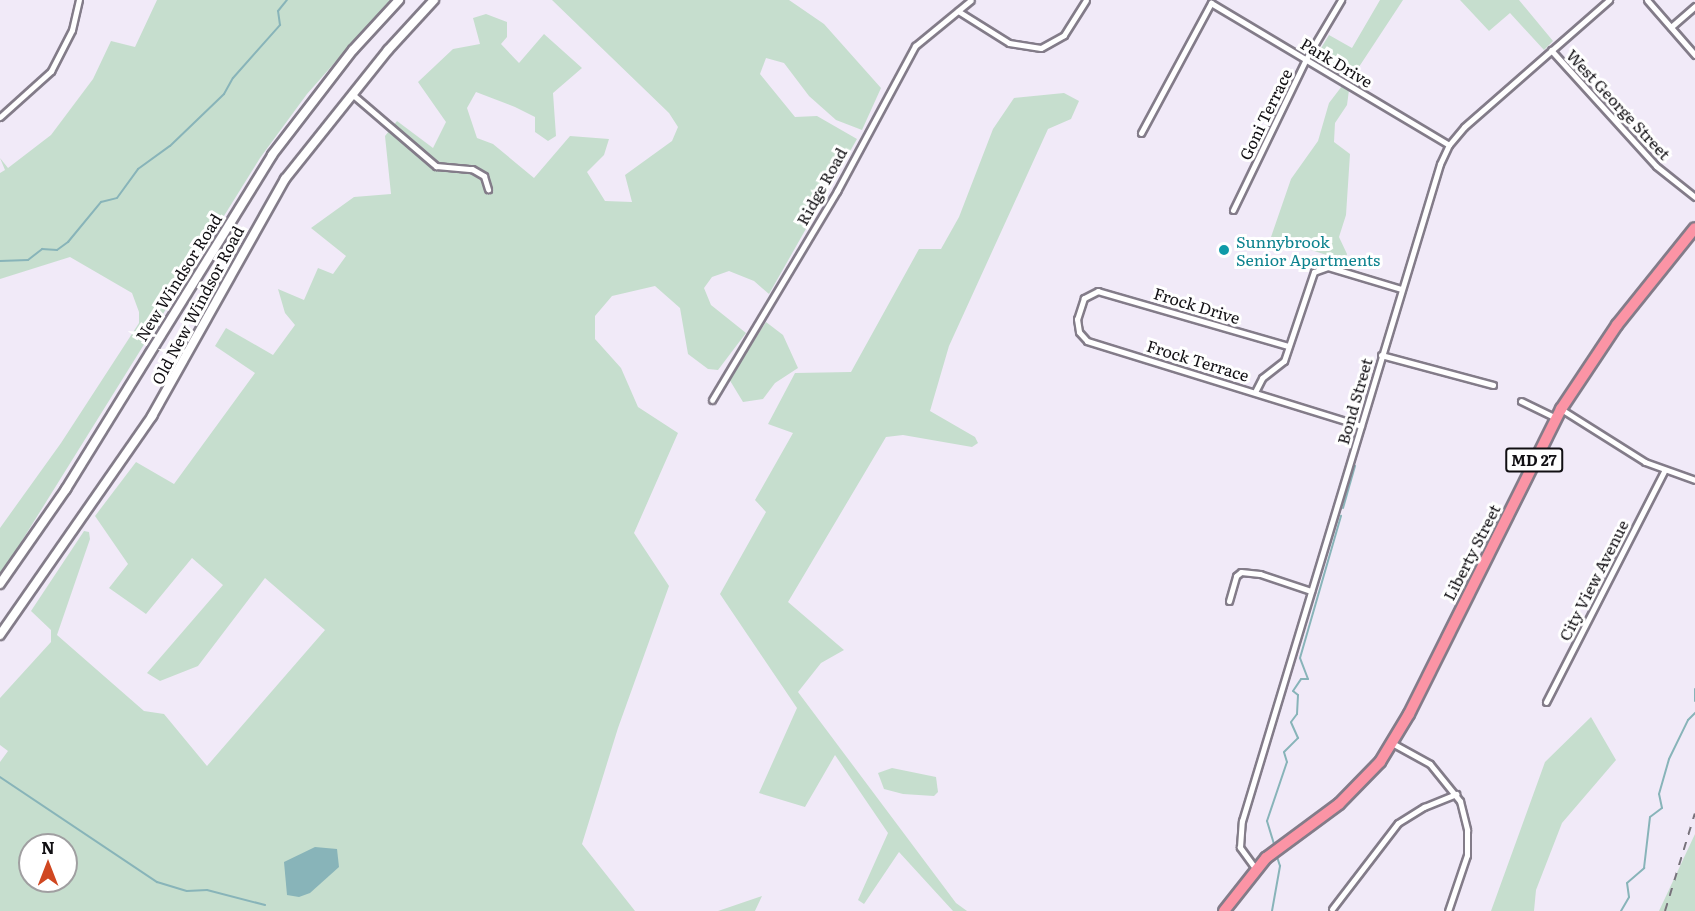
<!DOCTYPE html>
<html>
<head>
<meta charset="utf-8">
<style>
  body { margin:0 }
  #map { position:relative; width:1695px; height:911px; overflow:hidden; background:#f1eaf8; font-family:Literata,serif }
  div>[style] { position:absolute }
  .green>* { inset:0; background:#c6dece }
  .water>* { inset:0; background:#88b4b9 }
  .stream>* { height:2px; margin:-1px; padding:0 1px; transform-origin:1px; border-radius:1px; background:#88b4b9 }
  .roads { filter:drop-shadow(2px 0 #837c89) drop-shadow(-2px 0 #837c89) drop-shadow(0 2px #837c89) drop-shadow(0 -2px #837c89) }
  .street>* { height:5px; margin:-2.5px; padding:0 2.5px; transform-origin:2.5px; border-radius:2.5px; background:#fff }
  .secondary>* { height:8px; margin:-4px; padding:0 4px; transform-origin:4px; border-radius:4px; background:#fff }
  .highway>* { height:10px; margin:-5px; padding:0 5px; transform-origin:5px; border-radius:5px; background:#fb94a5 }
  .rail>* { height:2px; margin-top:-1px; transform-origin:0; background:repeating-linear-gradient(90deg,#77727b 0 8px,transparent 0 16px) }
  .dots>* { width:16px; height:16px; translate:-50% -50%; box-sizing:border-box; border:3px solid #fff; border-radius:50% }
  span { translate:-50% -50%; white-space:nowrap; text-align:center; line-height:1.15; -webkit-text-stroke:6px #fff; paint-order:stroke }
  .shield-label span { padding:2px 4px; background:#fff; border:2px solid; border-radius:4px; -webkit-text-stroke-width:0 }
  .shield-label { font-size:15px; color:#110f13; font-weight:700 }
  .street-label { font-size:16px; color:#110f13 }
  .culture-label { font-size:16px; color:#0d838f }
  .left { translate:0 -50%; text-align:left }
  .north { position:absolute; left:18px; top:833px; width:60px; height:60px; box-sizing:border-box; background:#fff; border:2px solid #a09fa1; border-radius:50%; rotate:0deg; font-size:16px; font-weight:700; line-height:24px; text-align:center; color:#110f13 }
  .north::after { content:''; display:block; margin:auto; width:21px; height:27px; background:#d04721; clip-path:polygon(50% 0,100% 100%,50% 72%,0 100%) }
</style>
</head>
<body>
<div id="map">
  <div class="green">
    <div style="clip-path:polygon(157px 0,390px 0,307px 94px,260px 158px,0 576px,0 528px,61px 443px,139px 323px,139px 312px,132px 293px,70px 257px,0 279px,0 173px,5px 170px,0 158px,8px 168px,51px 135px,93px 79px,111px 41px,135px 47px)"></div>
    <div style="clip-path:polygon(evenodd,552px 0,789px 0,824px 24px,881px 88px,862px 130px,836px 120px,809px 96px,784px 63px,766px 58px,760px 74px,795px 117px,817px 116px,857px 139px,769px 294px,754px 281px,729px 271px,712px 277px,704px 288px,711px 305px,746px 333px,718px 370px,708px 369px,688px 354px,680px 308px,655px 286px,612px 296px,595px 316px,595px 339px,621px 368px,638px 407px,678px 433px,634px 533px,669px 586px,618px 728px,582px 844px,635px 911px,0 911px,0 762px,8px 751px,0 745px,0 698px,51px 642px,51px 630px,31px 611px,84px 531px,89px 532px,90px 539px,57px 635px,144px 711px,164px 714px,207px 766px,325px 630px,265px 578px,198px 666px,160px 681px,147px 673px,223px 585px,192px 558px,146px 614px,109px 588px,128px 564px,95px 516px,136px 462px,174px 484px,255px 373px,215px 346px,226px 328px,273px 355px,295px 325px,285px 313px,278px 289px,304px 300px,318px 268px,333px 274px,346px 256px,311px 228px,354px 197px,391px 194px,385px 136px,397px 121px,433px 148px,446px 122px,418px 82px,453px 49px,480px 44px,473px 18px,486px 14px,507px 22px,507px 37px,501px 44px,519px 63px,544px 34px,582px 68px,553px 93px,556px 136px,548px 141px,535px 132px,535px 117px,515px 107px,476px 92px,467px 108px,477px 138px,493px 144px,534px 178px,570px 136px,609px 139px,604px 155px,587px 172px,605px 201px,632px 202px,625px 175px,672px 141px,678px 127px,669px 113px,552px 0,30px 845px,66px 845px,66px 881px,30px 881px,30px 845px)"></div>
    <div style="clip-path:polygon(1380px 0,1403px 0,1351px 79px,1315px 58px,1329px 35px,1352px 48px)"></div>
    <div style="clip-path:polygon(1460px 0,1519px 0,1553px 41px,1544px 50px,1510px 13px,1489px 31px)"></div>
    <div style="clip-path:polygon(1342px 86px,1349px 90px,1347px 105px,1335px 123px,1334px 142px,1350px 154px,1346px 215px,1339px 237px,1347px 254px,1345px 261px,1271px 237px,1291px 179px,1318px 141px,1329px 103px)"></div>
    <div style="clip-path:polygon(1064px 93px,1079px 101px,1071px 119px,1048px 129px,949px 346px,930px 411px,975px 437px,978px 443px,972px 447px,903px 435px,886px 437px,788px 602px,844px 650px,821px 663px,798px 692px,956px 903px,967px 911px,953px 911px,899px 852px,864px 904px,858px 900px,888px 833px,835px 755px,805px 807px,759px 793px,797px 708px,720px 594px,766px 512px,755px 500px,793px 433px,768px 424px,795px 373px,851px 372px,919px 249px,941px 249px,959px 217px,993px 129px,1014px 98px)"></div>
    <div style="clip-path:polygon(766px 322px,783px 335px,798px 368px,775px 383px,763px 399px,743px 402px,729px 379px)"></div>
    <div style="clip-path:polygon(1591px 717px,1616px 760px,1562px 823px,1536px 890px,1534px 911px,1491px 911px,1545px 762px)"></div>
    <div style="clip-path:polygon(892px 768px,936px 777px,938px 792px,934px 796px,903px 794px,884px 789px,878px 773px)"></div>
    <div style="clip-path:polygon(1695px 834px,1695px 911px,1659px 911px)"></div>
    <div style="clip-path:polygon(762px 896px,755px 911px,718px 911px)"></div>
  </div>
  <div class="water">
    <div style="clip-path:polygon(315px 847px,337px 849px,339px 867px,310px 893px,299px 897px,287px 895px,284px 862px)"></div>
  </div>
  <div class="stream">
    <div style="left:0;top:261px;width:28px;rotate:-2deg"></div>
    <div style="left:28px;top:260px;width:18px;rotate:-38deg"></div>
    <div style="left:42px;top:249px;width:15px;rotate:4deg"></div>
    <div style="left:57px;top:250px;width:14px;rotate:-36deg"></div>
    <div style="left:68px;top:242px;width:52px;rotate:-50.5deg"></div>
    <div style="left:101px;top:202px;width:16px;rotate:-14deg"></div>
    <div style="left:117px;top:198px;width:36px;rotate:-54deg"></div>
    <div style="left:138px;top:169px;width:39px;rotate:-36deg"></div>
    <div style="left:170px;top:146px;width:75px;rotate:-43.9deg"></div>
    <div style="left:224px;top:94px;width:18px;rotate:-61deg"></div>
    <div style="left:233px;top:78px;width:71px;rotate:-48.4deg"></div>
    <div style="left:280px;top:25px;width:14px;rotate:-98deg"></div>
    <div style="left:278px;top:11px;width:14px;rotate:-51deg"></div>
    <div style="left:1343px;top:508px;width:44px;rotate:-74.1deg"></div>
    <div style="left:1695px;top:689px;width:12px;rotate:90deg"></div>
    <div style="left:0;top:777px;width:189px;rotate:33.8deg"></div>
    <div style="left:157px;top:882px;width:31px;rotate:17deg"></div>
    <div style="left:187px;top:891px;width:20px;rotate:-3deg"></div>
    <div style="left:207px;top:890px;width:60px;rotate:14.5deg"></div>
    <div style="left:1274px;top:844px;width:24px;rotate:-107deg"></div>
    <div style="left:1267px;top:821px;width:62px;rotate:-71.3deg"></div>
    <div style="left:1287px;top:762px;width:10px;rotate:-107deg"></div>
    <div style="left:1284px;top:752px;width:20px;rotate:-45deg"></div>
    <div style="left:1298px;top:738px;width:17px;rotate:-114deg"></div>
    <div style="left:1291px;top:722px;width:10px;rotate:-53deg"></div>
    <div style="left:1297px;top:714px;width:19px;rotate:-87deg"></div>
    <div style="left:1298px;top:695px;width:6px;rotate:-141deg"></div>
    <div style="left:1293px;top:691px;width:14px;rotate:-56deg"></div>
    <div style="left:1301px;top:679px;width:7px"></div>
    <div style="left:1308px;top:679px;width:22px;rotate:-111deg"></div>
    <div style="left:1300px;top:658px;width:148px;rotate:-73.9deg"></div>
    <div style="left:1272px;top:911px;width:46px;rotate:-79.9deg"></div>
    <div style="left:1280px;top:866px;width:9px;rotate:-108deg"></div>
    <div style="left:1621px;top:911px;width:16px;rotate:-60deg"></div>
    <div style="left:1629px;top:897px;width:14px;rotate:-98deg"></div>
    <div style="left:1627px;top:883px;width:23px;rotate:-41deg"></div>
    <div style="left:1644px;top:868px;width:51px;rotate:-83.3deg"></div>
    <div style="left:1650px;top:817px;width:15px;rotate:-37deg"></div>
    <div style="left:1662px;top:808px;width:14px;rotate:-102deg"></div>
    <div style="left:1659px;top:794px;width:36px;rotate:-74deg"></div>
    <div style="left:1669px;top:759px;width:43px;rotate:-64deg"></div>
    <div style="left:1688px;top:720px;width:10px;rotate:-45deg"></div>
  </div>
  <div class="roads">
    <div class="street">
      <div style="left:1647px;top:0;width:73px;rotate:48.9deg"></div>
      <div style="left:958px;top:11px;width:60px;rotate:32.1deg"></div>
      <div style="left:1009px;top:43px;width:32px;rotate:9deg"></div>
      <div style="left:1041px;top:48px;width:26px;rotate:-29deg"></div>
      <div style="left:1064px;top:35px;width:41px;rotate:-57.8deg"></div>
      <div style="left:1671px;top:27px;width:32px;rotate:-41deg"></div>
      <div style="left:1551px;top:50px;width:156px;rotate:47.8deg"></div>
      <div style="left:1656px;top:166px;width:50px;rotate:38.5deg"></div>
      <div style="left:352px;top:94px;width:111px;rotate:40.6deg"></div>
      <div style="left:436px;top:166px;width:36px;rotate:5deg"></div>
      <div style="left:472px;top:169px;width:14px;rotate:30deg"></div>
      <div style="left:484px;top:176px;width:14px;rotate:73deg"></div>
      <div style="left:0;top:117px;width:69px;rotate:-42deg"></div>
      <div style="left:51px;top:71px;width:46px;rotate:-62.9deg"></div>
      <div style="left:72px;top:30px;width:31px;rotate:-77deg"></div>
      <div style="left:1141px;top:133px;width:148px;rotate:-61.7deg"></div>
      <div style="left:1211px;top:3px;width:277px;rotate:30.8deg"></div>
      <div style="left:1233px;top:210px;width:168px;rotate:-64.2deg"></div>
      <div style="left:1306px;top:59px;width:69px;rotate:-59.3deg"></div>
      <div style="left:1288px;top:346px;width:198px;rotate:-163.9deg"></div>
      <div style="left:1098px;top:291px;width:16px;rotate:153deg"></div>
      <div style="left:1084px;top:298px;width:22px;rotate:108deg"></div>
      <div style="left:1077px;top:319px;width:13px;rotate:81deg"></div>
      <div style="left:1079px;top:332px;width:12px;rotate:48deg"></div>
      <div style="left:1087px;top:341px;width:287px;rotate:17.2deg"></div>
      <div style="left:1381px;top:355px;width:116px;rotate:15deg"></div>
      <div style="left:1255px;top:392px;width:16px;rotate:-63deg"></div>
      <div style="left:1262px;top:378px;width:28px;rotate:-38deg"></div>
      <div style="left:1284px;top:361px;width:94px;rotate:-71.4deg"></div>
      <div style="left:1314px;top:272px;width:15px;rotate:-20deg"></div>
      <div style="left:1328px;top:267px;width:76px;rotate:16.8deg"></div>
      <div style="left:712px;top:400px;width:244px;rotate:-59.1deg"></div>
      <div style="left:837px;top:191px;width:165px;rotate:-61.7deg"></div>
      <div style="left:915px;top:46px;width:72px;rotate:-39.4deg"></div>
      <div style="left:1521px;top:401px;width:39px;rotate:26deg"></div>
      <div style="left:1561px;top:409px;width:99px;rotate:32.2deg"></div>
      <div style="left:1645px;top:462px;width:53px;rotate:19.8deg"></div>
      <div style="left:1229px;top:601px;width:26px;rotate:-74deg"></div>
      <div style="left:1236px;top:576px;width:6px;rotate:-39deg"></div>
      <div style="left:1241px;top:572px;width:19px;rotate:6deg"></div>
      <div style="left:1260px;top:574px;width:54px;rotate:18.4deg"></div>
      <div style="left:1546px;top:702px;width:259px;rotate:-62.9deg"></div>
      <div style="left:1392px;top:743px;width:43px;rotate:28.9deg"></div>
      <div style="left:1430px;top:764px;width:48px;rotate:51deg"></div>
      <div style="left:1460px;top:801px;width:30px;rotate:76deg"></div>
      <div style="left:1467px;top:830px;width:25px;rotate:90deg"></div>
      <div style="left:1467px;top:855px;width:59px;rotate:108.7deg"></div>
      <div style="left:1255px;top:868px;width:26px;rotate:-126deg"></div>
      <div style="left:1240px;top:847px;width:26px;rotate:-86deg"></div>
      <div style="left:1242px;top:821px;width:686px;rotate:-73.23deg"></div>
      <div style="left:1440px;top:164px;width:21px;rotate:-65deg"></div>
      <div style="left:1449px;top:145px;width:23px;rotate:-50deg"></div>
      <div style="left:1464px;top:127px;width:193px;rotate:-41.2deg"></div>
      <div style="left:1332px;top:909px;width:108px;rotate:-52.5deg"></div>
      <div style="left:1398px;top:823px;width:31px;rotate:-32deg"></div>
      <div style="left:1424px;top:807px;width:35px;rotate:-22deg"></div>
    </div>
    <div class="secondary">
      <div style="left:0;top:584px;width:116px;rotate:-55.2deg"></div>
      <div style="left:66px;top:489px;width:392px;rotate:-58.3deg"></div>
      <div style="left:272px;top:155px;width:133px;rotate:-52.4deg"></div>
      <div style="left:353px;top:50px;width:68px;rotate:-47.4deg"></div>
      <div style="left:0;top:635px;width:267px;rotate:-55.2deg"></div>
      <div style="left:152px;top:416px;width:272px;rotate:-60.7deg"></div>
      <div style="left:285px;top:179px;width:165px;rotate:-51.4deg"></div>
      <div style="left:388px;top:50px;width:68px;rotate:-47.4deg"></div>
    </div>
    <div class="highway">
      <div style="left:1224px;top:911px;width:68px;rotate:-51.6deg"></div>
      <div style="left:1266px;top:858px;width:91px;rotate:-36.5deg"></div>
      <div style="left:1339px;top:804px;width:59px;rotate:-45.7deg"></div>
      <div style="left:1380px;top:762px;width:56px;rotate:-58.9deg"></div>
      <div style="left:1409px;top:714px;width:341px;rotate:-63.5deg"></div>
      <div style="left:1561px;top:409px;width:101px;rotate:-56.3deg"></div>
      <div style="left:1617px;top:325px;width:124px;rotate:-51.2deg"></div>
    </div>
  </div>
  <div class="rail">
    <div style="left:1665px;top:911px;width:102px;rotate:-73deg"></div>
  </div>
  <div class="dots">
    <div style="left:1224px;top:250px;background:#0f9aa8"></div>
  </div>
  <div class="shield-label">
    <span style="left:1534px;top:460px">MD 27</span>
  </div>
  <div class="street-label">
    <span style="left:1337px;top:62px;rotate:31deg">Park Drive</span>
    <span style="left:1619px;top:104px;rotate:47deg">West George Street</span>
    <span style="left:1265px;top:114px;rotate:-64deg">Goni Terrace</span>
    <span style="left:821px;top:186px;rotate:-61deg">Ridge Road</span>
    <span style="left:178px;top:277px;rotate:-58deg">New Windsor Road</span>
    <span style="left:197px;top:305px;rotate:-62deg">Old New Windsor Road</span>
    <span style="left:1197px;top:305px;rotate:17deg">Frock Drive</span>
    <span style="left:1198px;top:360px;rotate:17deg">Frock Terrace</span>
    <span style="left:1354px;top:401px;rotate:-74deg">Bond Street</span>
    <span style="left:1471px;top:552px;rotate:-63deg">Liberty Street</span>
    <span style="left:1593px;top:580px;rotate:-63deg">City View Avenue</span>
  </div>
  <div class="culture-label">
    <span class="left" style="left:1236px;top:250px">Sunnybrook<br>Senior Apartments</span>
  </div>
  <div class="north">N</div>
</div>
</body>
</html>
